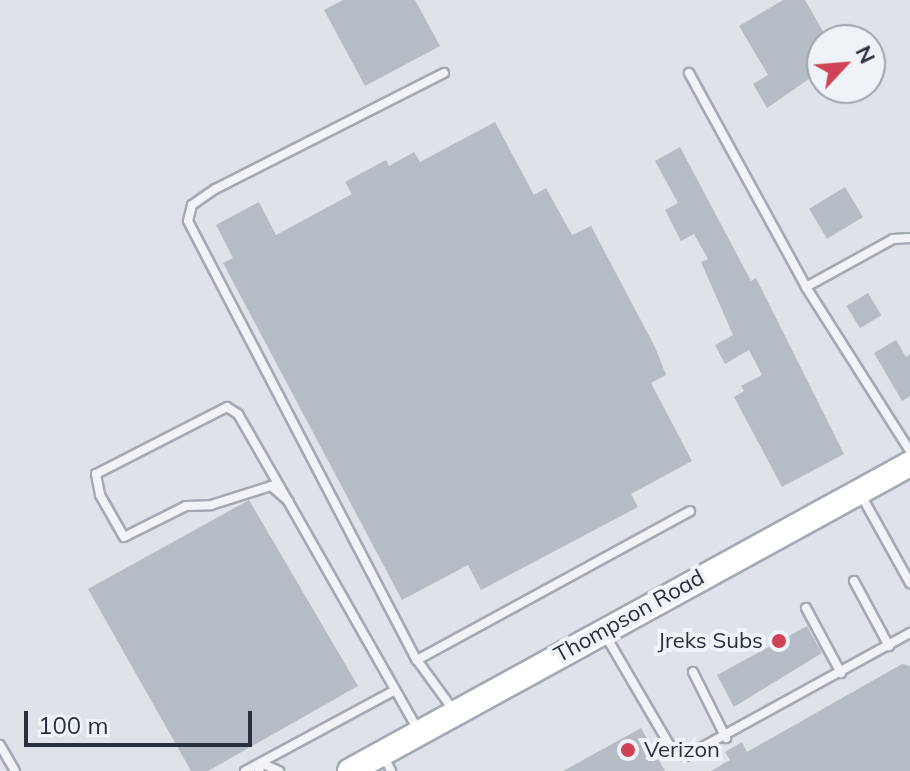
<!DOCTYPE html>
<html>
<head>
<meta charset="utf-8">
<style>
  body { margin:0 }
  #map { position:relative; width:910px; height:771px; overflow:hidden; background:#dfe3e9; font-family:Mulish,sans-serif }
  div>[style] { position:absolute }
  .building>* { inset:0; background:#b6bcc5; transform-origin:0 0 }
  .roads { filter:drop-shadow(2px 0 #a4aab3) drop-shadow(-2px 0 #a4aab3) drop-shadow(0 2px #a4aab3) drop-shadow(0 -2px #a4aab3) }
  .service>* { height:8px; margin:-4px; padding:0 4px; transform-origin:4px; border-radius:4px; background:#f2f3f7 }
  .primary>* { height:24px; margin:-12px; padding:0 12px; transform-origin:12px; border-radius:12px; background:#fff }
  .dots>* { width:22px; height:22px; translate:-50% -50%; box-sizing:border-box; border:4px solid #eff2f6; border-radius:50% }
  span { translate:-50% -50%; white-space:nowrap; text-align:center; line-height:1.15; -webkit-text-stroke:8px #eff2f6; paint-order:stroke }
  .street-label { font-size:22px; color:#283040 }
  .poi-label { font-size:22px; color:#283040 }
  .right { translate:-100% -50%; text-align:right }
  .left { translate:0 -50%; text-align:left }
  .north { position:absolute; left:806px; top:24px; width:80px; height:80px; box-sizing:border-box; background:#eff2f6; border:2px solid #9fa4ad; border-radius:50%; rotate:64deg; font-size:22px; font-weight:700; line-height:32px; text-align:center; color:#283040 }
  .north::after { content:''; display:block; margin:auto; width:28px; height:36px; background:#d04255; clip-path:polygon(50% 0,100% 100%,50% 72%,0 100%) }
  .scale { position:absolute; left:24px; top:711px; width:228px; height:36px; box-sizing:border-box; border:4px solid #283040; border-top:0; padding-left:10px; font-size:24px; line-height:28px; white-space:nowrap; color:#283040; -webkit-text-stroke:6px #eff2f6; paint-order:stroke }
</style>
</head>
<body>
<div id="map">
  <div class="building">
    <div style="clip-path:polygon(343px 0,415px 0,440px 46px,365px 86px,324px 10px)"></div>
    <div style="clip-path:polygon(783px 0,805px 0,828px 40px,822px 40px,822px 70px,767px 108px,753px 84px,768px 75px,739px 26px)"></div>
    <div style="clip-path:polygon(495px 122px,534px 195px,546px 188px,572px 235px,591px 226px,655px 347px,666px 375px,651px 383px,692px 461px,631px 494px,638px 507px,481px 590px,468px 565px,402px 600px,223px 263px,233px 258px,216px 225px,259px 202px,276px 235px,352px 194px,345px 182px,386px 160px,389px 166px,414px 152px,420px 162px)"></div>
    <div style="clip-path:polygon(680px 147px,751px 281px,756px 278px,844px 454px,782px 487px,734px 397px,744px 391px,741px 386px,762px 375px,749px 350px,725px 364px,715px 345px,733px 335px,701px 262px,708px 259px,694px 234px,681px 241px,665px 210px,678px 203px,655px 161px)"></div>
    <div style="left:845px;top:187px;width:35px;height:42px;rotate:59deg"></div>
    <div style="left:868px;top:293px;width:26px;height:25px;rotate:59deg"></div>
    <div style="clip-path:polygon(896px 340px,906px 357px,910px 354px,910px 396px,902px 401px,874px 353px)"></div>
    <div style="clip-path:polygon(249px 500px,358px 686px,208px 771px,191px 771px,88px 589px)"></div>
    <div style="clip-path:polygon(807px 626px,822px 653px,734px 707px,717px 675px)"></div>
    <div style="clip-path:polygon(902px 664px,910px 666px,910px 771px,711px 771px,730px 760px,725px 752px,742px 742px,747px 752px)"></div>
    <div style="clip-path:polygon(641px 728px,665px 771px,563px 771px)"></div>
  </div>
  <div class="roads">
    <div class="service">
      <div style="left:444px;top:73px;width:257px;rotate:153.1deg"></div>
      <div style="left:215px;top:189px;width:28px;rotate:145deg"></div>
      <div style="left:192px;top:205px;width:16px;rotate:104deg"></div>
      <div style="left:188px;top:221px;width:495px;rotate:62.5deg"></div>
      <div style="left:417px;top:660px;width:63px;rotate:54deg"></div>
      <div style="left:689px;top:73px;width:244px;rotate:61.3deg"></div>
      <div style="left:806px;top:287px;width:194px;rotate:57.6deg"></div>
      <div style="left:806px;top:287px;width:99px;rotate:-28.9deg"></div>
      <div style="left:893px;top:239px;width:17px;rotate:-3deg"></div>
      <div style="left:861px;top:495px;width:101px;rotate:60.9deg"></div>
      <div style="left:288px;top:501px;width:100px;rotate:-119.9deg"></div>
      <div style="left:238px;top:414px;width:13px;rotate:-148deg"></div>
      <div style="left:227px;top:407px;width:147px;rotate:152.9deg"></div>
      <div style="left:96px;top:474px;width:21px;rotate:79deg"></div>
      <div style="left:100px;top:495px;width:48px;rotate:60.3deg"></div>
      <div style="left:124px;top:537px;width:69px;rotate:-26.6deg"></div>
      <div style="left:186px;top:506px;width:25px;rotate:-2deg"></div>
      <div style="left:211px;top:505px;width:63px;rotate:-17.6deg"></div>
      <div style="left:271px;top:486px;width:23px;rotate:41deg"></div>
      <div style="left:288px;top:501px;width:266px;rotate:60.4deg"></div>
      <div style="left:854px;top:581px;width:74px;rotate:61.7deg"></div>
      <div style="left:806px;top:608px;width:74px;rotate:61.7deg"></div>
      <div style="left:604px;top:633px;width:139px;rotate:59.7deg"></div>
      <div style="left:674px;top:753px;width:12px;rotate:14deg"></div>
      <div style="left:686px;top:756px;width:256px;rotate:-28.8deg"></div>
      <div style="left:417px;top:660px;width:311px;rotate:-28.6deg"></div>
      <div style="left:693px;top:672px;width:74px;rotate:63.4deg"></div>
      <div style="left:0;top:745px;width:30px;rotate:60deg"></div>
      <div style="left:384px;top:757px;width:16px;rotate:63deg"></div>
      <div style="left:245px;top:771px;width:167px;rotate:-28.3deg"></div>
      <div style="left:259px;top:771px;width:8px;rotate:-76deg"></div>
      <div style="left:261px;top:763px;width:20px;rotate:24deg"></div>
    </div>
    <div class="primary">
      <div style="left:350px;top:771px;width:639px;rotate:-28.73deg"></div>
    </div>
  </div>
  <div class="dots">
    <div style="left:779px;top:641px;background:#d04255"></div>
    <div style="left:628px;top:750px;background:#d04255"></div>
  </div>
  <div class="street-label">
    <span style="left:629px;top:616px;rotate:-29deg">Thompson Road</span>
  </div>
  <div class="poi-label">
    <span class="right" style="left:763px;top:641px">Jreks Subs</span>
    <span class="left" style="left:644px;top:750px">Verizon</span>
  </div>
  <div class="north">N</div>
  <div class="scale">100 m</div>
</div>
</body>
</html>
